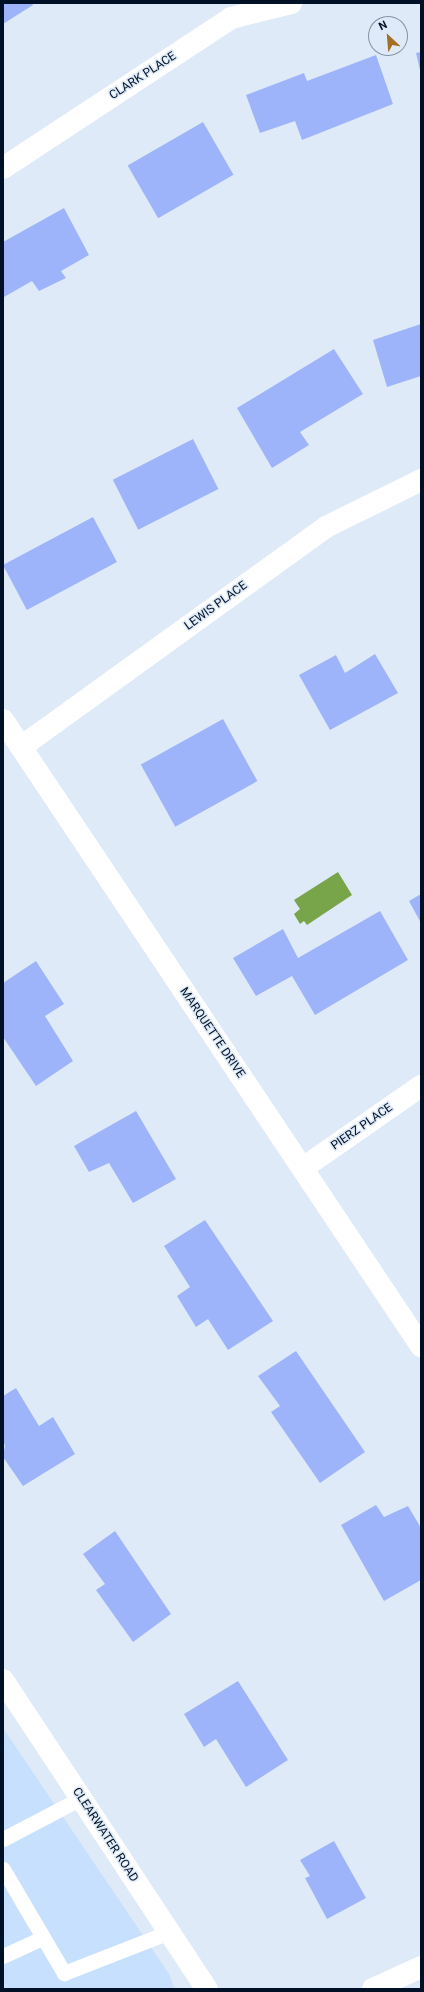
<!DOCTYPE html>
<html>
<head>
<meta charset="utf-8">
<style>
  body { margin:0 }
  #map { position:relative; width:424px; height:1992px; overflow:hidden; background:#deeaf7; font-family:Roboto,sans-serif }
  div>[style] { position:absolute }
  .built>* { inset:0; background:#c7e0fd }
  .water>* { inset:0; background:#78a44a }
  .building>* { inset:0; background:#9eb4fa; transform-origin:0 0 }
  .service>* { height:15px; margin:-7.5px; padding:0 7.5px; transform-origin:7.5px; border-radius:7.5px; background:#fff }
  .minor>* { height:22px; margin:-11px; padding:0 11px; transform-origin:11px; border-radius:11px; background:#fff }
  .tertiary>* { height:22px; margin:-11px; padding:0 11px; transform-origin:11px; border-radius:11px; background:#fff }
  span { translate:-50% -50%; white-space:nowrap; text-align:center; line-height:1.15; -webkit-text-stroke:3px #deeaf7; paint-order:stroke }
  .street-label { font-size:12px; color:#001127 }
  .frame { position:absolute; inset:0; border:4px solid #001127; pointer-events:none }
  .north { position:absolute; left:368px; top:16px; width:40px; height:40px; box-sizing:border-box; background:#deeaf7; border:1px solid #8593a4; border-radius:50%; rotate:334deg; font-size:11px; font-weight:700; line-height:16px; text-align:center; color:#001127 }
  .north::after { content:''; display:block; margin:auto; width:14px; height:18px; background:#a36f27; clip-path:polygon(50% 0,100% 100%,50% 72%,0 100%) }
</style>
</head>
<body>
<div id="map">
  <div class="built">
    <div style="clip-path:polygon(3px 1728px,169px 1974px,175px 1989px,3px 1989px)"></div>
  </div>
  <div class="water">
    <div style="clip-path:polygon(338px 872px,352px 895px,307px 925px,304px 921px,300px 924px,294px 914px,300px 909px,294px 900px)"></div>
  </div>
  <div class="building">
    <div style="clip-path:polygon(3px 3px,32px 3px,33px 5px,3px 24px)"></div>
    <div style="clip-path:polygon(421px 52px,421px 70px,420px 70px,416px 53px)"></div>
    <div style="clip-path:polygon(376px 55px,393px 104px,302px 140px,295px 121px,260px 133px,246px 95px,304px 73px,307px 81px)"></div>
    <div style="left:203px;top:122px;width:61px;height:87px;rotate:60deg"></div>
    <div style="clip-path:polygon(64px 208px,89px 255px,61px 271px,66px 278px,39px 291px,32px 281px,4px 297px,3px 242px)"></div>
    <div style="clip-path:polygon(421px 324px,421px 376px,387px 387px,373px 340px)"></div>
    <div style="clip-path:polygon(334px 349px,363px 394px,300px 432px,309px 445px,272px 468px,237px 408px)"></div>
    <div style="left:193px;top:439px;width:56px;height:90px;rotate:63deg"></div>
    <div style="left:93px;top:517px;width:51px;height:102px;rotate:62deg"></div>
    <div style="clip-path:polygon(375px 654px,398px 693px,330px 730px,299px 675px,336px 655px,345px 673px)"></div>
    <div style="left:223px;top:719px;width:71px;height:94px;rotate:61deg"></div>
    <div style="clip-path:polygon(421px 894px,421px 923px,409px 901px)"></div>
    <div style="clip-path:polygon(380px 911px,408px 960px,315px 1015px,292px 976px,256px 996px,233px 958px,283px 929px,298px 958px)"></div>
    <div style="clip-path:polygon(36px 961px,64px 1004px,45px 1016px,73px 1061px,36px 1086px,3px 1037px,3px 983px)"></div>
    <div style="clip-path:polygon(136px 1111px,176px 1179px,133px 1203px,109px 1163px,89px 1172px,74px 1146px)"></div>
    <div style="clip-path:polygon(205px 1220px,273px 1321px,228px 1350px,208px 1319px,196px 1327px,177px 1296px,190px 1287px,164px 1246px)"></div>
    <div style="clip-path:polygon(296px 1351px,365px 1452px,320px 1483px,271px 1412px,280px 1406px,258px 1376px)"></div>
    <div style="clip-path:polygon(16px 1388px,39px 1426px,53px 1417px,75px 1454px,23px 1486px,3px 1457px,5px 1445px,3px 1442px,3px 1396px)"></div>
    <div style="clip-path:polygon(376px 1505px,384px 1517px,408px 1506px,421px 1528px,421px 1580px,384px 1601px,341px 1525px)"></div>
    <div style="clip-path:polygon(115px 1531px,171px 1614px,133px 1642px,96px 1590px,105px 1584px,83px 1554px)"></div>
    <div style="clip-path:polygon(238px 1681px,288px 1760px,246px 1787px,216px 1739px,204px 1747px,184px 1714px)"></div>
    <div style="clip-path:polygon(334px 1841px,366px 1898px,327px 1919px,305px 1878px,310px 1876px,300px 1860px)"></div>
  </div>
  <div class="service">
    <div style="left:3px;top:1839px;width:88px;rotate:-27.7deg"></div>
    <div style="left:3px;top:1869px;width:121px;rotate:59.6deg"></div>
    <div style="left:64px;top:1973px;width:113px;rotate:-21.3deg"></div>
    <div style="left:3px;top:1956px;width:43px;rotate:-24.8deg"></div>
  </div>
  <div class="minor">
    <div style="left:3px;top:168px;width:273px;rotate:-33.3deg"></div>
    <div style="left:231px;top:18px;width:62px;rotate:-14deg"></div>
    <div style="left:3px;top:720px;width:753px;rotate:56.27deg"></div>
    <div style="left:21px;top:747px;width:376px;rotate:-35.8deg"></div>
    <div style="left:326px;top:527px;width:106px;rotate:-26.3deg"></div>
    <div style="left:303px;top:1168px;width:144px;rotate:-34.8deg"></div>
    <div style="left:373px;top:1989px;width:53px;rotate:-24.6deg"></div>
  </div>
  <div class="tertiary">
    <div style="left:3px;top:1680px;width:370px;rotate:56.6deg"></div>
  </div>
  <div class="street-label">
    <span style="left:143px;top:76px;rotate:-33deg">CLARK PLACE</span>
    <span style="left:216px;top:606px;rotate:-36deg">LEWIS PLACE</span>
    <span style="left:212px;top:1033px;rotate:56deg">MARQUETTE DRIVE</span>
    <span style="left:362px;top:1127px;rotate:-35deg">PIERZ PLACE</span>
    <span style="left:105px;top:1835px;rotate:57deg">CLEARWATER ROAD</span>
  </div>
  <div class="frame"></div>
  <div class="north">N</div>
</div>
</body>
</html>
